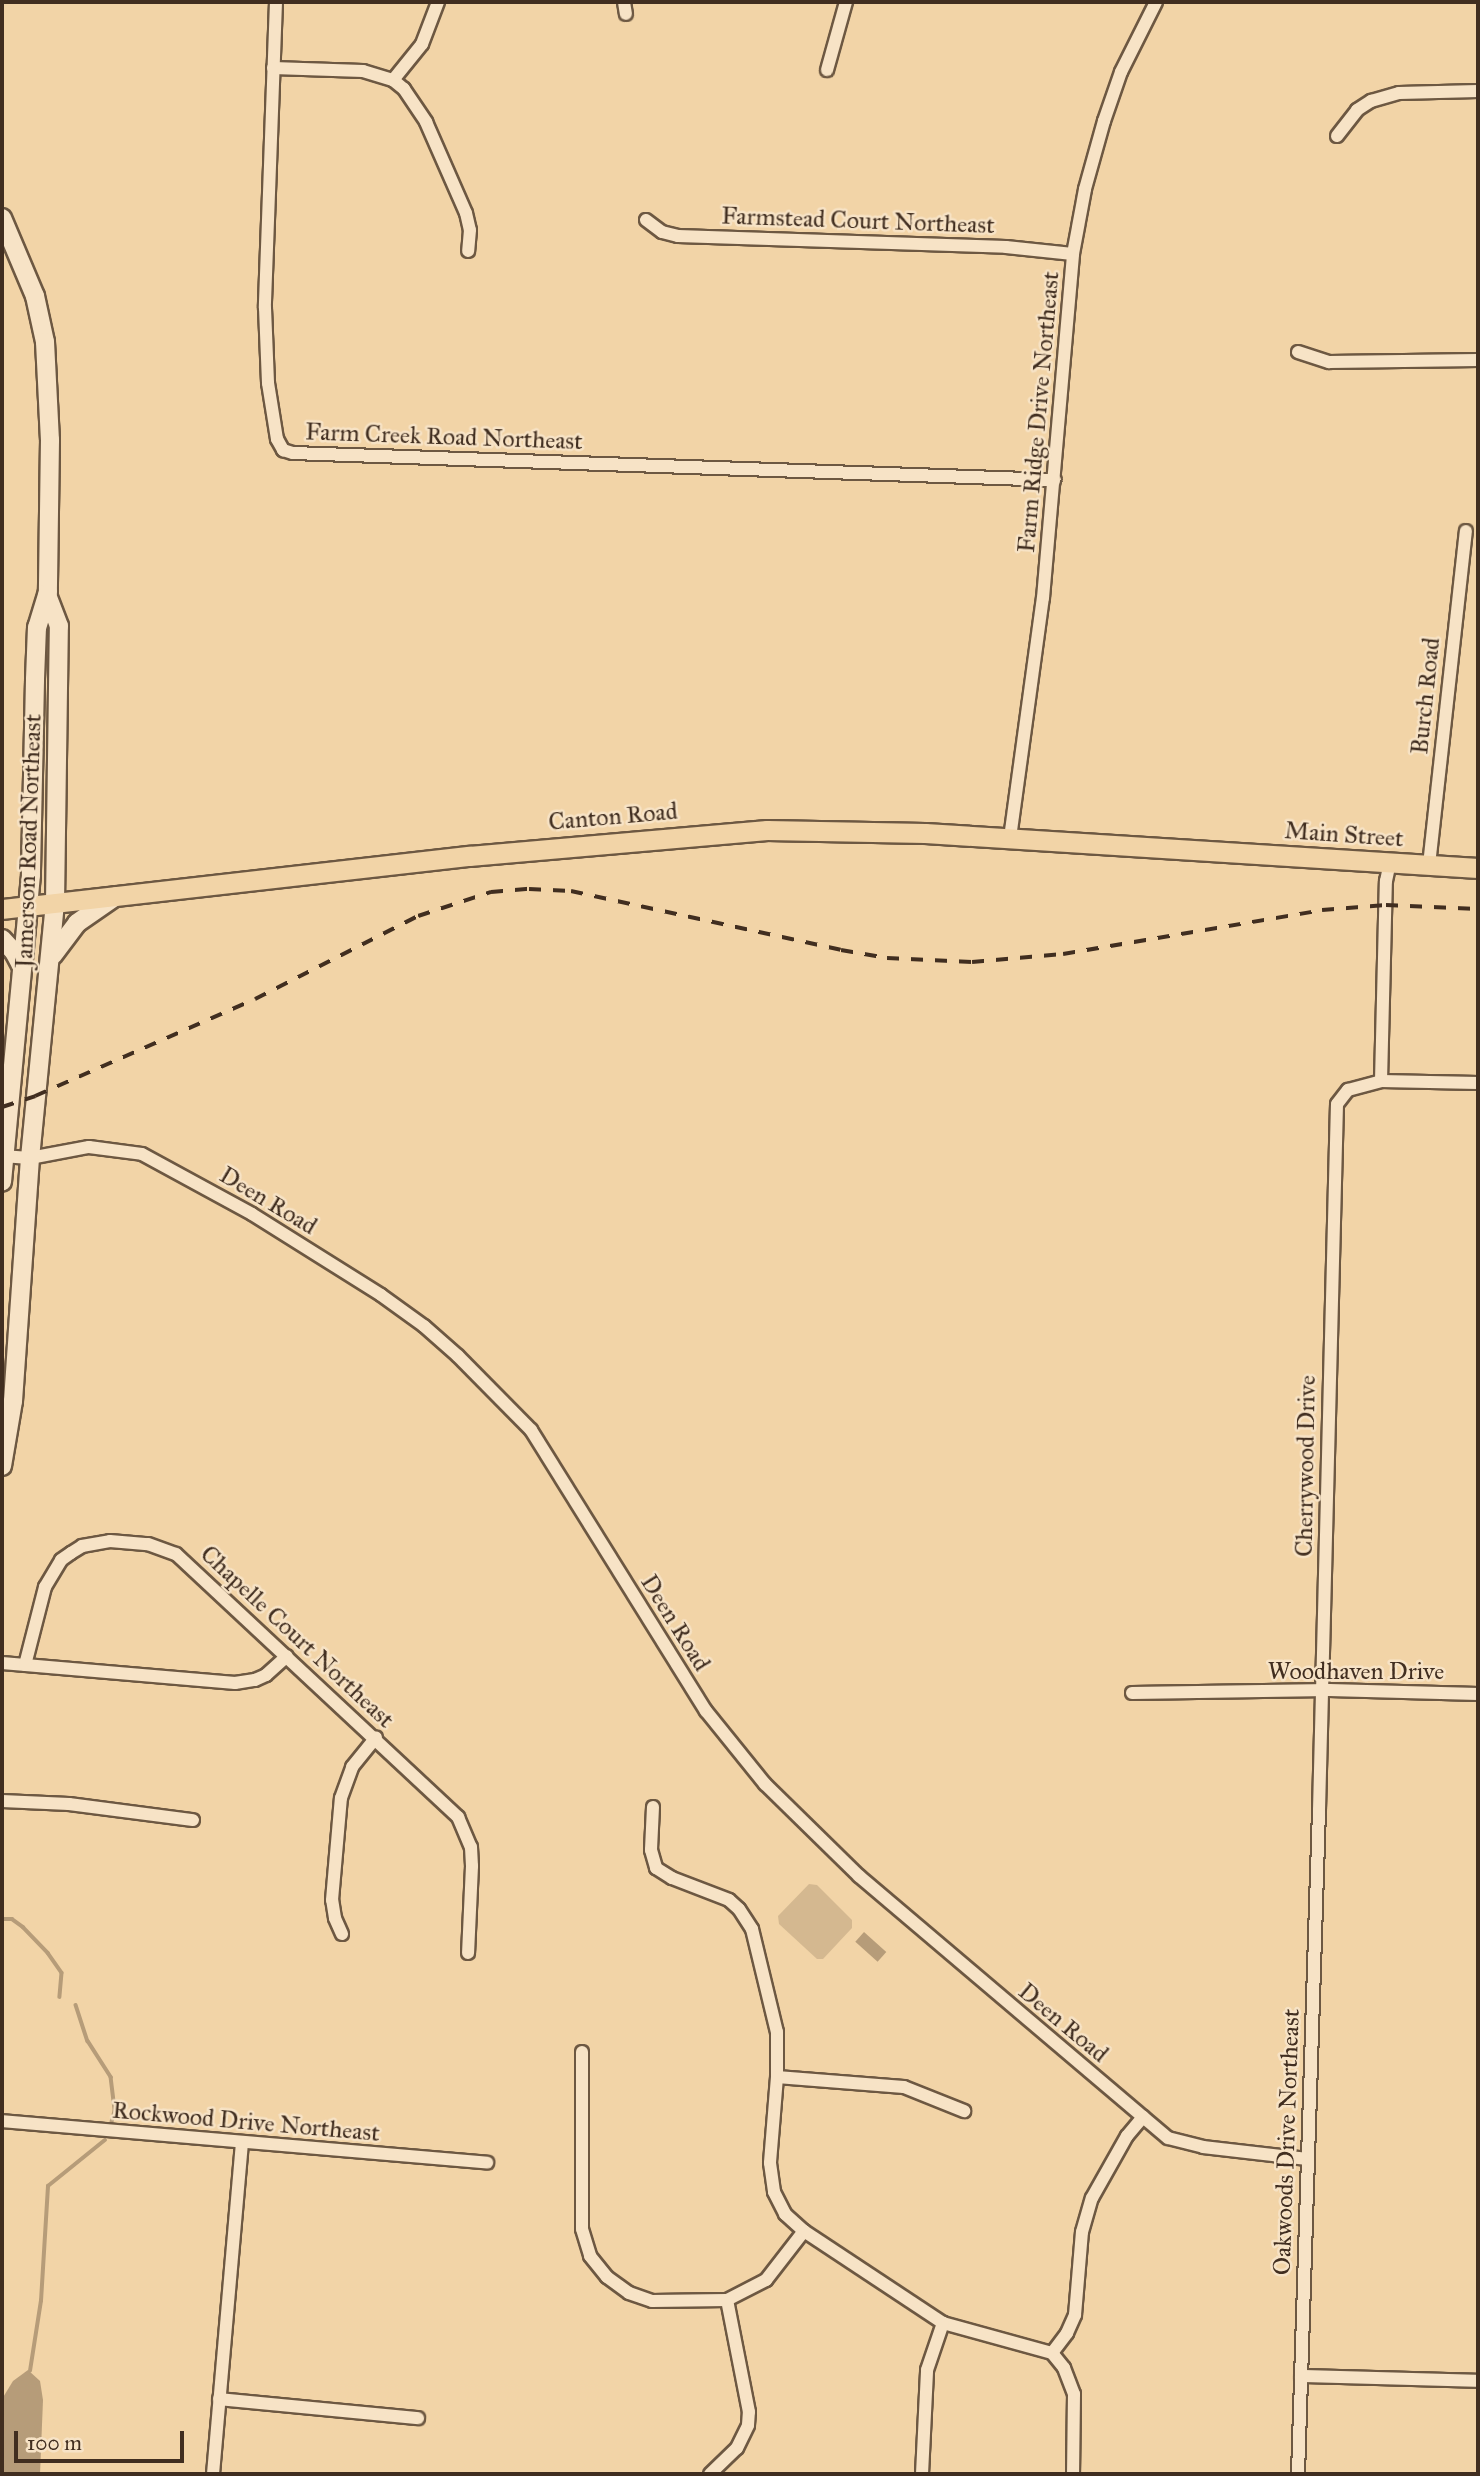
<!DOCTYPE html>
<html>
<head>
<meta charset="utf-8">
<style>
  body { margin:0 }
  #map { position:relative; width:1480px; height:2476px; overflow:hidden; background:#f2d4a7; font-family:"IM FELL Great Primer",serif }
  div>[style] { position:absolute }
  .green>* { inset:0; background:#d4b890 }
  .water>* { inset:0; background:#b69c79; transform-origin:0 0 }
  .stream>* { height:3.5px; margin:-1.75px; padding:0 1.75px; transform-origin:1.75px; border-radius:1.75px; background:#b69c79 }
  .roads { filter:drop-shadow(2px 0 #6d5842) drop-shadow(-2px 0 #6d5842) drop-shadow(0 2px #6d5842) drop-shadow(0 -2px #6d5842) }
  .street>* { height:12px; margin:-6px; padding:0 6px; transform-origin:6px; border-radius:6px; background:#f7e3c6 }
  .secondary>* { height:18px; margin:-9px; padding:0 9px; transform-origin:9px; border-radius:9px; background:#f7e3c6 }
  .primary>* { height:19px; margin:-9.5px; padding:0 9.5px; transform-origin:9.5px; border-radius:9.5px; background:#f2d4a7 }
  .rail>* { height:3.5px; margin-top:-1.75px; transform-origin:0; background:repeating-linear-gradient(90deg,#412e20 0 12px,transparent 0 24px) }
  span { translate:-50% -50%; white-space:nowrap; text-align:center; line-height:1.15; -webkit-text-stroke:5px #f7e3c6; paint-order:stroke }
  .street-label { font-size:24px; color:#412e20 }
  .frame { position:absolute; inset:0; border:4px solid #412e20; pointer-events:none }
  .scale { position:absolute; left:14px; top:2431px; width:170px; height:32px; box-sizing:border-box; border:4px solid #412e20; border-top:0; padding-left:9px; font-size:21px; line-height:24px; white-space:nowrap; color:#412e20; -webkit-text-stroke:5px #f7e3c6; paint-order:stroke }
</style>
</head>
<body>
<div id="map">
  <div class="green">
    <div style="clip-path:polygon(809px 1884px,817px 1885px,852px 1920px,852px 1928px,823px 1959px,817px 1959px,779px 1924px,778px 1916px)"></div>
  </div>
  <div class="water">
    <div style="left:864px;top:1932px;width:30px;height:13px;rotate:42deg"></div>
    <div style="clip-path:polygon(28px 2370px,40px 2381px,43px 2400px,40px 2474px,2px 2474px,2px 2399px,13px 2381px)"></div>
  </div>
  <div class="stream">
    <div style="left:2px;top:1919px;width:10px"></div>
    <div style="left:12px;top:1919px;width:14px;rotate:36deg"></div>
    <div style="left:23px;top:1927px;width:36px;rotate:46deg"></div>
    <div style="left:48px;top:1953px;width:24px;rotate:55deg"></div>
    <div style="left:62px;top:1973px;width:24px;rotate:95deg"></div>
    <div style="left:76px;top:2005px;width:38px;rotate:72deg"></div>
    <div style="left:88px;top:2041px;width:43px;rotate:57.4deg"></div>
    <div style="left:111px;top:2077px;width:34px;rotate:83deg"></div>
    <div style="left:115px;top:2111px;width:11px;rotate:105deg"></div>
    <div style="left:30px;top:2371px;width:71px;rotate:-81.1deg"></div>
    <div style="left:41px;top:2301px;width:115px;rotate:-86.5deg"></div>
    <div style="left:48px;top:2186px;width:73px;rotate:-38.9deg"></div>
  </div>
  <div class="roads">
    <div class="street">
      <div style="left:276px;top:2px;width:306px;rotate:92.1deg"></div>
      <div style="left:265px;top:308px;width:75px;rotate:87.7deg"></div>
      <div style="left:268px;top:383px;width:57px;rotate:80.9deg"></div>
      <div style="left:277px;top:439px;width:13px;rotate:61deg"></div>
      <div style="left:283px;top:450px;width:10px;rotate:17deg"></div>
      <div style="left:293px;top:453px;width:762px;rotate:2.03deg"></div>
      <div style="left:624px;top:2px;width:12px;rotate:81deg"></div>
      <div style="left:273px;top:68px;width:90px;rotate:1.9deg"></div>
      <div style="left:363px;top:71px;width:31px;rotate:17deg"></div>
      <div style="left:393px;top:80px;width:14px;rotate:39deg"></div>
      <div style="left:404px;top:89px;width:40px;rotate:56deg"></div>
      <div style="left:426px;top:122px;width:99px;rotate:66.3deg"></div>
      <div style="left:466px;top:213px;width:17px;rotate:77deg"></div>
      <div style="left:470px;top:230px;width:21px;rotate:95deg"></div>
      <div style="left:827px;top:70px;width:71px;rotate:-74.4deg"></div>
      <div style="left:393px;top:80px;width:46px;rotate:-51.1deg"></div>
      <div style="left:422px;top:44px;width:45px;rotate:-69.1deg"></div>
      <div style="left:1337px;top:136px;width:33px;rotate:-52deg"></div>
      <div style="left:1357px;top:110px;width:17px;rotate:-33deg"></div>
      <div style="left:1371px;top:101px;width:29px;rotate:-16deg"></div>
      <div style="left:1399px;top:93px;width:79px;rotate:-1.5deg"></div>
      <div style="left:646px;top:220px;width:20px;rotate:37deg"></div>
      <div style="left:662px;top:232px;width:16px;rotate:14deg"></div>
      <div style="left:678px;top:236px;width:328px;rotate:1.9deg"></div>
      <div style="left:1006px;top:247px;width:67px;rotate:6deg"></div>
      <div style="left:1298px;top:352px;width:33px;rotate:18deg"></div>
      <div style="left:1329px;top:362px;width:149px;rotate:-0.8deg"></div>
      <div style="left:1010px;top:838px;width:242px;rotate:-82.2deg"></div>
      <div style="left:1043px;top:598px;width:345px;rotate:-85deg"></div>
      <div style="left:1073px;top:254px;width:66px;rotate:-79.5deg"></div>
      <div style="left:1085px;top:189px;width:71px;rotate:-74.4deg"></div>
      <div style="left:1104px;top:121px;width:52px;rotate:-70.9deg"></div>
      <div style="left:1121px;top:72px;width:78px;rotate:-63.4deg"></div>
      <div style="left:1429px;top:865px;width:336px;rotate:-83.7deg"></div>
      <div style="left:1381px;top:1081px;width:200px;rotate:-88.6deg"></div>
      <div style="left:1386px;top:881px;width:19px;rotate:-78deg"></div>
      <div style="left:2px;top:1156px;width:28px;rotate:4deg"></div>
      <div style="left:30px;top:1158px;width:60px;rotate:-10.6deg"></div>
      <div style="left:89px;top:1147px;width:53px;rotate:7.5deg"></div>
      <div style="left:142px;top:1154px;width:125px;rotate:28.6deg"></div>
      <div style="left:252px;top:1214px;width:152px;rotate:32.1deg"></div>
      <div style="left:381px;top:1295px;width:53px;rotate:35.8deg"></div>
      <div style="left:424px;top:1326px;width:45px;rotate:41.4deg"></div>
      <div style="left:458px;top:1356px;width:104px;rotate:45.4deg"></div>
      <div style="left:531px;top:1430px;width:331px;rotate:58.1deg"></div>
      <div style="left:706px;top:1711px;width:94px;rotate:51.1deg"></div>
      <div style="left:765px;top:1784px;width:132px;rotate:44.4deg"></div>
      <div style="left:859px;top:1876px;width:405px;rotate:40.3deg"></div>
      <div style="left:1168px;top:2138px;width:36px;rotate:14deg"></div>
      <div style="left:1203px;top:2147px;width:105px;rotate:6.6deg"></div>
      <div style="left:2px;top:1663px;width:234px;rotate:4.9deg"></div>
      <div style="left:235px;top:1683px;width:20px;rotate:-9deg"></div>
      <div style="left:255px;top:1680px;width:12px;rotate:-24deg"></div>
      <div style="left:266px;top:1675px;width:28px;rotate:-42deg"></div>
      <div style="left:25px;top:1665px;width:81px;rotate:-75.6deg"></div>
      <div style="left:45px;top:1587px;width:31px;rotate:-59deg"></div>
      <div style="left:61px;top:1560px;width:12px;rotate:-35deg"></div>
      <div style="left:71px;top:1553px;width:13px;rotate:-32deg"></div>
      <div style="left:82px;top:1546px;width:28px;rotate:-10deg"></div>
      <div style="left:110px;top:1541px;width:38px;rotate:5deg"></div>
      <div style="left:148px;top:1544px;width:30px;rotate:20deg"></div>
      <div style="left:176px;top:1554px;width:386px;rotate:43deg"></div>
      <div style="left:458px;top:1817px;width:33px;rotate:67deg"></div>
      <div style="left:471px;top:1847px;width:19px;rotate:87deg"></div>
      <div style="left:472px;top:1866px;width:87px;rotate:92.6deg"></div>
      <div style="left:1132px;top:1693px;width:197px;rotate:-0.9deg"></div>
      <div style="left:1329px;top:1690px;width:149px;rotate:1.5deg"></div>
      <div style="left:2px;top:1801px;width:67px;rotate:2.6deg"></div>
      <div style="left:69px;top:1804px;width:125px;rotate:7.4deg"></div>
      <div style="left:653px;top:1807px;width:43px;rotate:92.7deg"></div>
      <div style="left:651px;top:1850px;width:19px;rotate:74deg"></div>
      <div style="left:656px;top:1868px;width:19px;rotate:32deg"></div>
      <div style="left:672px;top:1878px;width:61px;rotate:21.1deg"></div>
      <div style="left:729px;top:1900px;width:13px;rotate:42deg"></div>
      <div style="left:739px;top:1909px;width:24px;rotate:57deg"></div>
      <div style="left:752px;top:1929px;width:106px;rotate:76.4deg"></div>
      <div style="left:777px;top:2032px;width:45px;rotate:90deg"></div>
      <div style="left:777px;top:2077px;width:86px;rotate:94.7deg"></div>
      <div style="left:770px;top:2163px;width:29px;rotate:82deg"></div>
      <div style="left:774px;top:2192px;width:25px;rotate:63deg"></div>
      <div style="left:785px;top:2214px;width:25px;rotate:42deg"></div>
      <div style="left:804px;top:2231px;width:167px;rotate:33.5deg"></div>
      <div style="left:943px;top:2323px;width:113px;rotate:15.4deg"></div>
      <div style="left:1052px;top:2353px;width:19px;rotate:51deg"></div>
      <div style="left:1064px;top:2368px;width:28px;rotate:69deg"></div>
      <div style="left:1074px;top:2394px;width:80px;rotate:90.7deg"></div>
      <div style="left:342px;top:1934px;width:17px;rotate:-114deg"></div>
      <div style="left:335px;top:1918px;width:18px;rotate:-99deg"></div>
      <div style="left:332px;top:1900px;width:102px;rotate:-85deg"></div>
      <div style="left:341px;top:1798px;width:33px;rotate:-70deg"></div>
      <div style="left:352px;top:1767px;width:38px;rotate:-51deg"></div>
      <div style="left:582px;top:2052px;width:177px;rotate:90deg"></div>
      <div style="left:582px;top:2229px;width:28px;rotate:73deg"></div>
      <div style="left:590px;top:2256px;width:27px;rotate:51deg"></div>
      <div style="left:607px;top:2277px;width:27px;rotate:36deg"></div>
      <div style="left:629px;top:2293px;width:24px;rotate:19deg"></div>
      <div style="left:652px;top:2301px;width:75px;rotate:-0.8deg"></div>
      <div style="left:727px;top:2300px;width:44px;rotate:-27.1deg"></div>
      <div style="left:766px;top:2280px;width:62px;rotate:-52.2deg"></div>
      <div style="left:777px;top:2077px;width:127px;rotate:4.5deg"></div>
      <div style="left:904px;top:2087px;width:65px;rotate:21.8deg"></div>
      <div style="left:2px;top:2121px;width:487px;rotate:4.9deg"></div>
      <div style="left:1052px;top:2353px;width:25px;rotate:-53deg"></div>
      <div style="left:1067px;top:2333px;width:20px;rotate:-66deg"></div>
      <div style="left:1075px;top:2315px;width:83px;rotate:-85.2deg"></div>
      <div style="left:1082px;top:2232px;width:35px;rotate:-74deg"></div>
      <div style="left:1092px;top:2198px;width:71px;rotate:-60.6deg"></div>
      <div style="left:1127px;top:2136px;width:25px;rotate:-50deg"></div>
      <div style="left:1301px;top:2376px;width:177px;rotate:1.6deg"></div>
      <div style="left:219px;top:2399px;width:200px;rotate:5.5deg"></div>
      <div style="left:213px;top:2474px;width:333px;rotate:-85deg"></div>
      <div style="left:710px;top:2474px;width:37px;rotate:-44deg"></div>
      <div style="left:737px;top:2448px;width:25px;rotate:-64deg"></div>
      <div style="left:748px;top:2425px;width:13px;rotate:-86deg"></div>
      <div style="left:749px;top:2412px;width:114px;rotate:-101.1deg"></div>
      <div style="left:922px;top:2474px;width:104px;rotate:-87.2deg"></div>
      <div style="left:927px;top:2370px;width:50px;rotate:-71.2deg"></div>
      <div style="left:1298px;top:2474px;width:664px;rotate:-88.19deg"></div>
      <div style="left:1319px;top:1810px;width:706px;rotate:-88.54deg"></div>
      <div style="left:1337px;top:1104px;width:18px;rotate:-52deg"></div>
      <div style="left:1348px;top:1090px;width:34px;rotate:-15deg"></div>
      <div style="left:1381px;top:1081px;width:97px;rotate:1.2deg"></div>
    </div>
    <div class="secondary">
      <div style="left:2px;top:218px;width:85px;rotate:67.1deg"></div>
      <div style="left:35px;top:296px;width:47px;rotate:77.7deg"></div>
      <div style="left:45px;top:342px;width:98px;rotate:87.1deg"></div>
      <div style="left:50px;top:440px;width:152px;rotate:90.8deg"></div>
      <div style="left:48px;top:592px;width:37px;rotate:107deg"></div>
      <div style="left:37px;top:627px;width:53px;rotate:92.2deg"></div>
      <div style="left:35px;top:680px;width:195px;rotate:91.2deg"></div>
      <div style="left:31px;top:875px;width:308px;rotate:95.4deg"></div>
      <div style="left:2px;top:939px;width:18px;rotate:47deg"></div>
      <div style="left:14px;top:952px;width:17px;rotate:62deg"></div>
      <div style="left:53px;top:955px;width:40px;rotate:-53deg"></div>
      <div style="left:77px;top:923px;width:47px;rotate:-34.7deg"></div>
      <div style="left:2px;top:1466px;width:66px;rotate:-80.4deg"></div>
      <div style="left:13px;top:1401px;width:244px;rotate:-86deg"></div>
      <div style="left:30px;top:1158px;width:256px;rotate:-84.4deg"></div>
      <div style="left:55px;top:903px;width:277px;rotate:-89.2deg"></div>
      <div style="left:59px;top:626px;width:33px;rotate:-111deg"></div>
    </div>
    <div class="primary">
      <div style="left:2px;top:909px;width:470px;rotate:-6.5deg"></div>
      <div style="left:469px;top:856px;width:299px;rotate:-5deg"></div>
      <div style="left:767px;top:830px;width:158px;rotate:1.1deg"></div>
      <div style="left:925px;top:833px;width:554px;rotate:3.62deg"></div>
    </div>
  </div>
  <div class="rail">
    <div style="left:2px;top:1107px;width:35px;rotate:-18deg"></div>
    <div style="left:35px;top:1096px;width:240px;rotate:-23.8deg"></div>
    <div style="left:255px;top:999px;width:183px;rotate:-27deg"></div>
    <div style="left:418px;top:916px;width:77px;rotate:-18.2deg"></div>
    <div style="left:491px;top:892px;width:38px;rotate:-5deg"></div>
    <div style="left:529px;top:889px;width:42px;rotate:2.7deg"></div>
    <div style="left:571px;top:891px;width:276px;rotate:12.3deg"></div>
    <div style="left:841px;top:950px;width:47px;rotate:9.9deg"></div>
    <div style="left:887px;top:958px;width:85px;rotate:2.7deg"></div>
    <div style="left:972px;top:962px;width:91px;rotate:-5deg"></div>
    <div style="left:1063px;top:954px;width:263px;rotate:-9.6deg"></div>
    <div style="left:1322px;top:910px;width:64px;rotate:-4.5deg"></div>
    <div style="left:1386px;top:905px;width:92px;rotate:2.5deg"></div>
  </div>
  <div class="street-label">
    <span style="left:858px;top:221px;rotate:2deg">Farmstead Court Northeast</span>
    <span style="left:1039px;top:412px;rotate:-85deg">Farm Ridge Drive Northeast</span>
    <span style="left:444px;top:437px;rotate:2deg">Farm Creek Road Northeast</span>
    <span style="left:1426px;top:696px;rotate:-84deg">Burch Road</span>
    <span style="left:613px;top:817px;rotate:-5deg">Canton Road</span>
    <span style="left:1344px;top:835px;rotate:4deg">Main Street</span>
    <span style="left:29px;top:841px;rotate:-88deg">Jamerson Road Northeast</span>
    <span style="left:268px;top:1201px;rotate:31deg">Deen Road</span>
    <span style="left:1306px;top:1466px;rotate:-89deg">Cherrywood Drive</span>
    <span style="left:675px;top:1623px;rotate:58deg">Deen Road</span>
    <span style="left:297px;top:1637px;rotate:43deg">Chapelle Court Northeast</span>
    <span style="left:1356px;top:1672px">Woodhaven Drive</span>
    <span style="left:1063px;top:2023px;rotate:40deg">Deen Road</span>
    <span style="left:246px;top:2122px;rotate:5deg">Rockwood Drive Northeast</span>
    <span style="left:1287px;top:2142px;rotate:-88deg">Oakwoods Drive Northeast</span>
  </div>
  <div class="frame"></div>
  <div class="scale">100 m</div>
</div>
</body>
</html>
